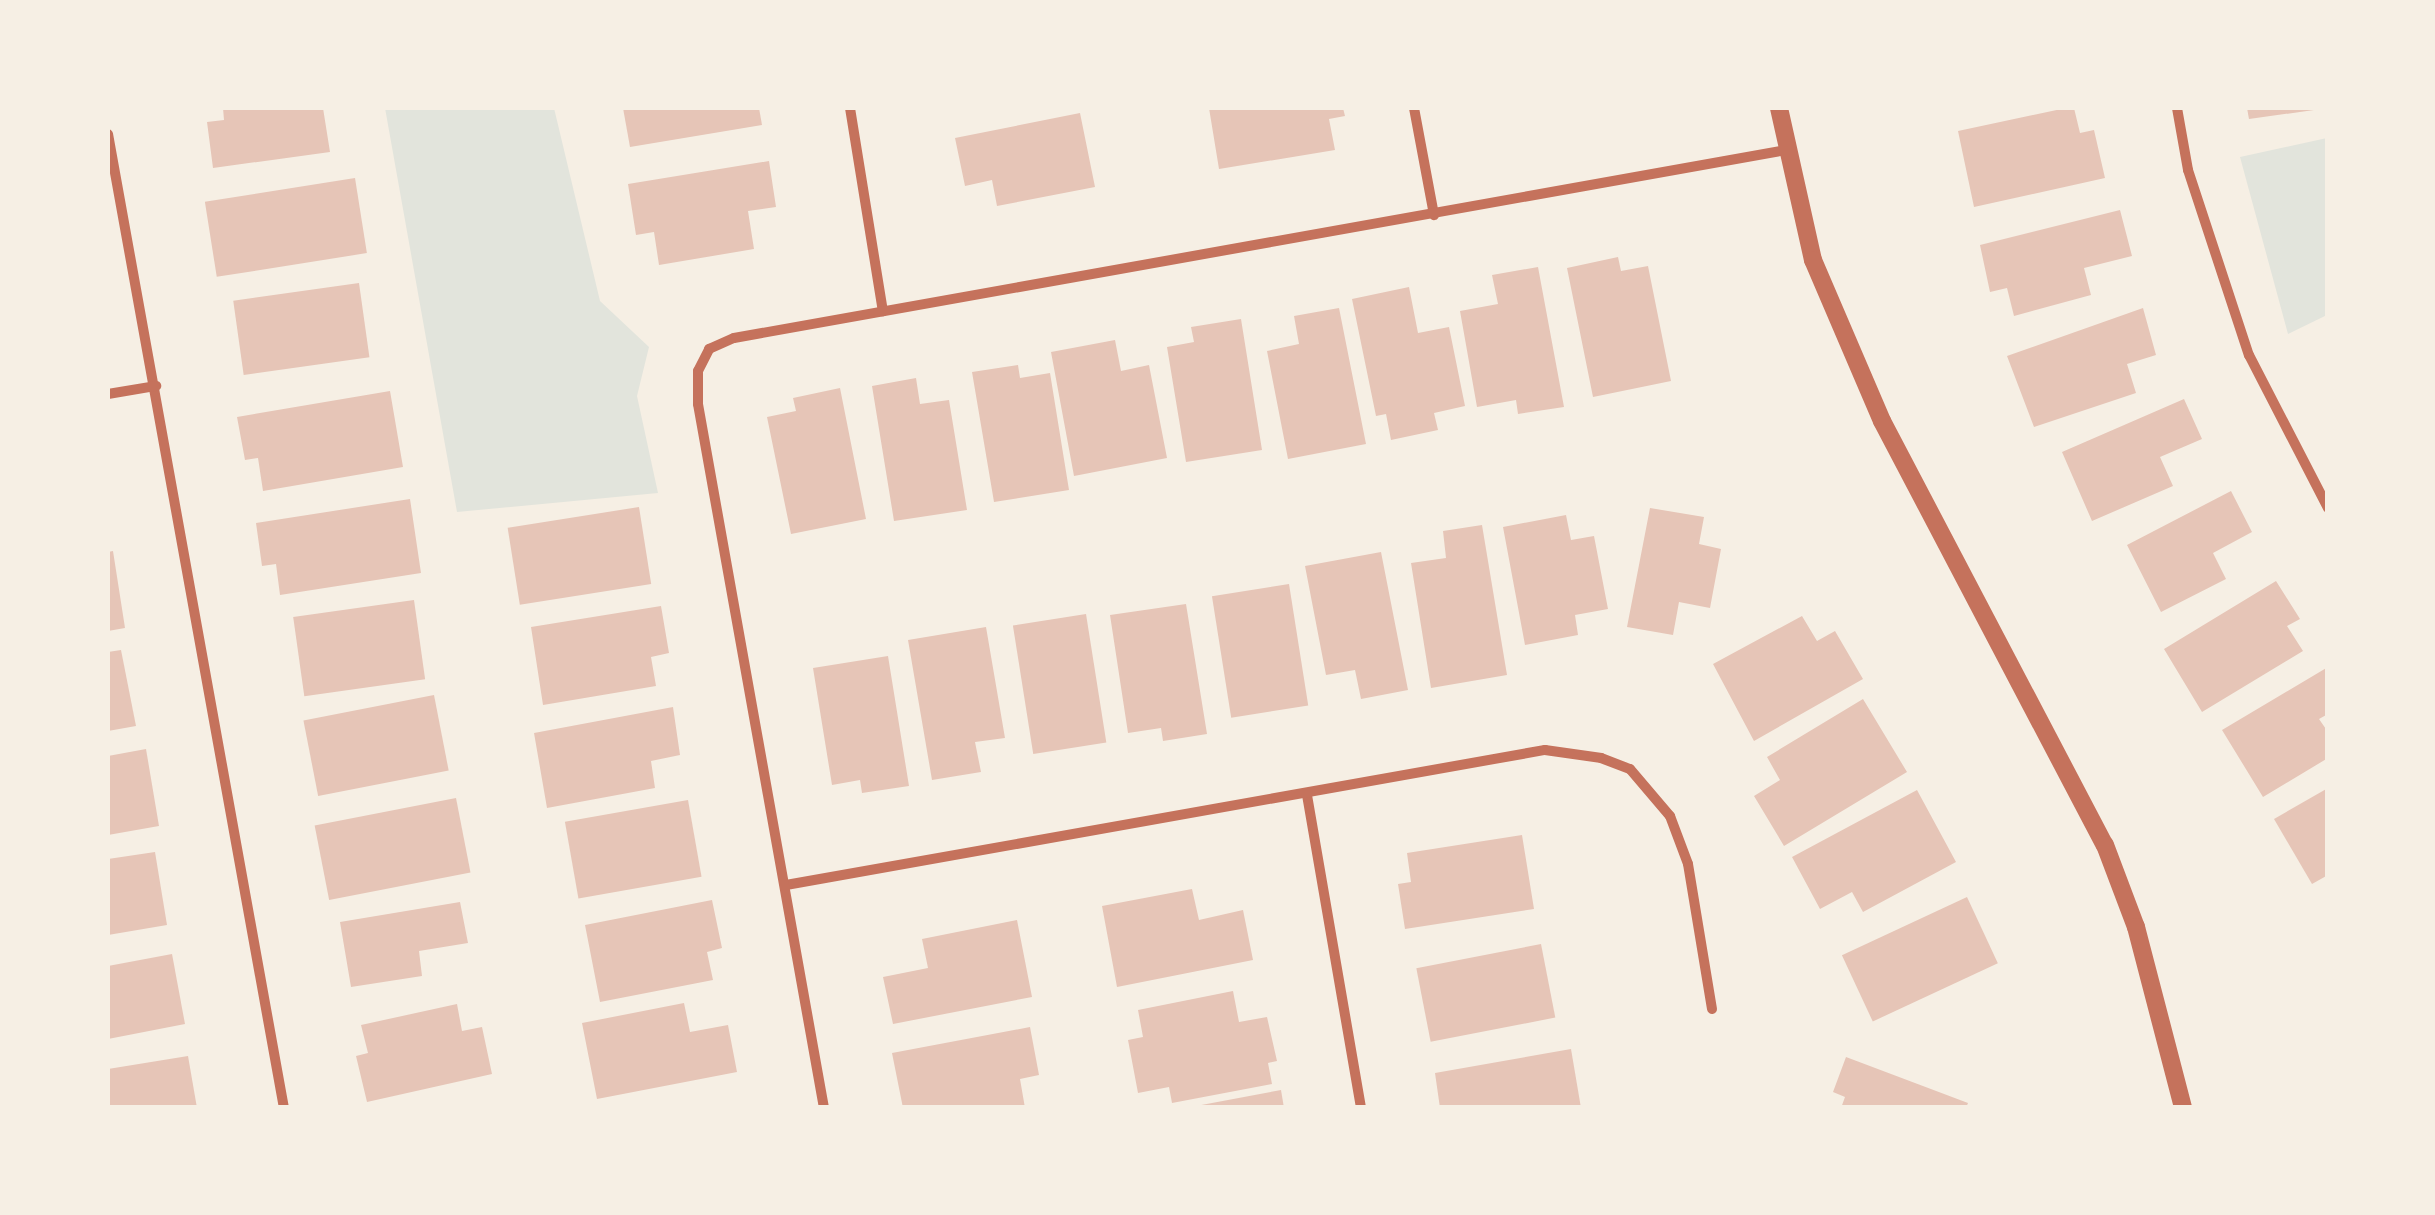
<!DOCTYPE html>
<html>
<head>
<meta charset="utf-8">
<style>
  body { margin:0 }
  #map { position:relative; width:2435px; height:1215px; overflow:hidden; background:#f6efe4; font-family:"Public Sans",sans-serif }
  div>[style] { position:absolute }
  .green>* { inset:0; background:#e2e4dc }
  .building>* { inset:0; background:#e6c5b7; transform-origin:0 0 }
  .minor>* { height:10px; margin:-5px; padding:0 5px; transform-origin:5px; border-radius:5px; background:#c5725c }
  .tertiary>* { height:18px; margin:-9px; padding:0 9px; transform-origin:9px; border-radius:9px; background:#c5725c }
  span { translate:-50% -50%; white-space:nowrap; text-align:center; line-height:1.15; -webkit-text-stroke:10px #f6efe4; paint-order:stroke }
  .frame { position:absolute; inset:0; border:110px solid #f6efe4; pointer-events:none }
</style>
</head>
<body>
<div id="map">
  <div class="green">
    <div style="clip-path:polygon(385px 108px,554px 108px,600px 301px,649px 347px,637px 396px,658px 493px,457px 512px)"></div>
    <div style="clip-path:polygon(2327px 138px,2327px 315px,2288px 334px,2240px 157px)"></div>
  </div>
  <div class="building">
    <div style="clip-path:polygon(223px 108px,323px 108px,330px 152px,213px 168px,207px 122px,224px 120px)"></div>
    <div style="clip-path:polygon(623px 108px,759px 108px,762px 125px,630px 147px)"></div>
    <div style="clip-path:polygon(1209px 108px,1343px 108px,1345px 116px,1329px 119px,1335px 150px,1219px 169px)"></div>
    <div style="clip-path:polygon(2066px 108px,2074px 108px,2080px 133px,2094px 130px,2105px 178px,1974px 207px,1958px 131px)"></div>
    <div style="clip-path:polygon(2247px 108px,2314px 108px,2314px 110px,2249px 119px)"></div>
    <div style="clip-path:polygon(1080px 113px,1095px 187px,997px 206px,992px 180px,965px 186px,955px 138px)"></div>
    <div style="clip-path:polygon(769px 161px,776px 207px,748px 211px,754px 249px,659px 265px,654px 232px,636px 235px,628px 184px)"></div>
    <div style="left:355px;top:178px;width:76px;height:152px;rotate:81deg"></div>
    <div style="clip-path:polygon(2120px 210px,2132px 256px,2084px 268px,2091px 295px,2014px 316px,2007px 288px,1990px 292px,1980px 245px)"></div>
    <div style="clip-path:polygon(1618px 257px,1621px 271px,1648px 266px,1671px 381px,1593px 397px,1567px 268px)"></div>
    <div style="clip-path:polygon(1538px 267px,1564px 407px,1518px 414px,1516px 400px,1477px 407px,1460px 311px,1498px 304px,1492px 275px)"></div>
    <div style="left:359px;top:283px;width:75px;height:127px;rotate:82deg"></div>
    <div style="clip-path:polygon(1409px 287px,1418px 333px,1449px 327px,1465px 406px,1434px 413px,1438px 430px,1391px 440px,1386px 414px,1376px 416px,1352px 299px)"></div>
    <div style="clip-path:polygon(1339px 308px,1366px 444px,1288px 459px,1267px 351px,1299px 344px,1294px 316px)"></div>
    <div style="clip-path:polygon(2143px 308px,2156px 355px,2127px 364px,2136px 393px,2034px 427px,2007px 356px)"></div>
    <div style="clip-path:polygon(1241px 319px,1262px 450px,1186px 462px,1167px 347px,1194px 342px,1191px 327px)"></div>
    <div style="clip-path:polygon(1115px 340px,1121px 371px,1149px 365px,1167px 458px,1074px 476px,1051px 352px)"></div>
    <div style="clip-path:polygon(1018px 365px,1020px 378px,1050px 373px,1069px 490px,994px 502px,972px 372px)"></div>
    <div style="clip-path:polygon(916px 378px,920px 404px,949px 400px,967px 510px,894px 521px,872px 386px)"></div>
    <div style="clip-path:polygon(840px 388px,866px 519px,791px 534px,767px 417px,796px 411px,793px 398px)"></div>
    <div style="clip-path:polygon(390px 391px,403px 467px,263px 491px,258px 458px,245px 460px,237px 417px)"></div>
    <div style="clip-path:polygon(2184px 399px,2202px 439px,2160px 457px,2173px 486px,2092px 521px,2062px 452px)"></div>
    <div style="clip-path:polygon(2231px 491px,2252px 532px,2213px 553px,2226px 579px,2161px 612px,2127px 545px)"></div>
    <div style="clip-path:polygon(410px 499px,421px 573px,280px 595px,276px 564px,262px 566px,256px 523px)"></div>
    <div style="left:639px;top:507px;width:78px;height:133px;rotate:81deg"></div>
    <div style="clip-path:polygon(1650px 508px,1704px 517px,1699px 544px,1721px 549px,1710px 608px,1679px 602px,1673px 635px,1627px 627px)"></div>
    <div style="clip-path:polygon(1566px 515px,1571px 540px,1594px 536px,1608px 609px,1575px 615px,1578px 635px,1525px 645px,1503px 527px)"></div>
    <div style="clip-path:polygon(1482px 525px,1507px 675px,1431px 688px,1411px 563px,1446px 558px,1443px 531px)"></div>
    <div style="clip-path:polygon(113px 551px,125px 628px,108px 631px,108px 552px)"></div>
    <div style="clip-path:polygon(1381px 552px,1408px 690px,1361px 699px,1355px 670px,1326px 675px,1305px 566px)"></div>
    <div style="clip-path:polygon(2276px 581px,2300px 619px,2287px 626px,2303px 651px,2202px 712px,2164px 649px)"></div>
    <div style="left:1289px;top:584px;width:123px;height:78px;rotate:81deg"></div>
    <div style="left:414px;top:600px;width:80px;height:122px;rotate:82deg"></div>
    <div style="clip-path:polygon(1186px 604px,1207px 734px,1163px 741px,1161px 728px,1128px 733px,1110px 615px)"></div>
    <div style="clip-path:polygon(661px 606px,669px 653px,651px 657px,656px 686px,543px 705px,531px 627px)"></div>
    <div style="left:1086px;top:614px;width:130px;height:74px;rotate:81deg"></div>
    <div style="clip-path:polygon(1802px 616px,1817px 641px,1835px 631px,1863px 679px,1754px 741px,1713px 664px)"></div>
    <div style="clip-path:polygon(986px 627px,1005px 738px,975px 742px,981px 772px,932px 780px,908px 640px)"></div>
    <div style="clip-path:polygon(121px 650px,136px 726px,108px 731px,108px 652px)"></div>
    <div style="clip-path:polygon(888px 656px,909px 786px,862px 793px,860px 780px,832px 785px,813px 668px)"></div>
    <div style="clip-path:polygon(2328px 667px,2328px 714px,2319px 719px,2328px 732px,2328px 758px,2263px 797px,2222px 730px)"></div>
    <div style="left:434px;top:695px;width:77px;height:133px;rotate:79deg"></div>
    <div style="clip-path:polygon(1863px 699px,1907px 772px,1784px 846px,1754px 796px,1780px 780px,1767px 757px)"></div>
    <div style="clip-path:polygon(673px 707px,680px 755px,651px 761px,655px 788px,547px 808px,534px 733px)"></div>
    <div style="clip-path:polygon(146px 749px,159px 826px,108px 835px,108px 756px)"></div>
    <div style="clip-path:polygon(2328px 788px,2328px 875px,2312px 884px,2274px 819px)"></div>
    <div style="clip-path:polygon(1917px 790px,1956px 862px,1863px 912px,1852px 892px,1820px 909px,1792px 857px)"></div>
    <div style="left:456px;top:798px;width:76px;height:144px;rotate:79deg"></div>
    <div style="left:688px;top:800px;width:78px;height:125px;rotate:80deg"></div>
    <div style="clip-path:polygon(1522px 835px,1534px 909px,1405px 929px,1398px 884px,1411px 882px,1407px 853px)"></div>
    <div style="clip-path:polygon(155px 852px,167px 925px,108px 935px,108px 859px)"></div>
    <div style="clip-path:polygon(1192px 889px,1199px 920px,1243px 910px,1253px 960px,1117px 987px,1102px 906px)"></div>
    <div style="left:1967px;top:897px;width:73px;height:138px;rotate:65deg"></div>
    <div style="clip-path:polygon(712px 900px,722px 948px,707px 952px,713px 980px,600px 1002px,585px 925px)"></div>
    <div style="clip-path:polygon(460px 902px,468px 943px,419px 951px,422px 976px,351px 987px,340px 922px)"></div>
    <div style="clip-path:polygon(1017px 920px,1032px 997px,893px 1024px,883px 977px,928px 968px,922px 939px)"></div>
    <div style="left:1541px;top:944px;width:75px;height:127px;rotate:79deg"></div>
    <div style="clip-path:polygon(172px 954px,185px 1024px,108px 1039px,108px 966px)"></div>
    <div style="clip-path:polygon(1233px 991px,1239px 1022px,1267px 1017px,1277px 1061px,1268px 1063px,1272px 1084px,1172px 1103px,1169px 1087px,1138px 1093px,1128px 1040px,1143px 1037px,1138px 1010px)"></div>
    <div style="clip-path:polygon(684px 1003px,690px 1032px,728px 1025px,737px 1072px,597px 1099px,582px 1023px)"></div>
    <div style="clip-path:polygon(457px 1004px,462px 1031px,482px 1027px,492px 1074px,367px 1102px,356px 1056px,368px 1053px,361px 1025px)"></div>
    <div style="clip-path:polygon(1030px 1027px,1039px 1075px,1020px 1079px,1025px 1108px,903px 1108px,892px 1053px)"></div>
    <div style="clip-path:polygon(1571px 1049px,1581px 1108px,1440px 1108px,1435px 1073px)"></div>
    <div style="clip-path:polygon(188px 1056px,197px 1108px,108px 1108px,108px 1069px)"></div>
    <div style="clip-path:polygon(1846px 1057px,1968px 1103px,1966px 1108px,1841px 1108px,1845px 1097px,1833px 1092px)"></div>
    <div style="clip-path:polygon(1281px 1090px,1284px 1108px,1196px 1108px,1196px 1106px)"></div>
  </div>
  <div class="minor">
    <div style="left:850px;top:108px;width:206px;rotate:80.8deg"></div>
    <div style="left:1414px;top:108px;width:109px;rotate:79.4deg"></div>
    <div style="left:2177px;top:108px;width:63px;rotate:79.9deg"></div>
    <div style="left:2188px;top:170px;width:195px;rotate:71.8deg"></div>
    <div style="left:2249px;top:355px;width:172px;rotate:62.7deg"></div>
    <div style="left:108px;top:134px;width:990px;rotate:79.76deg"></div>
    <div style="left:108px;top:394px;width:49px;rotate:-9.5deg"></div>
    <div style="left:1307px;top:795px;width:318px;rotate:80.2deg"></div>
    <div style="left:786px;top:885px;width:771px;rotate:-10.09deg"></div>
    <div style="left:1545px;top:750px;width:57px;rotate:8.1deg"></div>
    <div style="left:1601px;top:758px;width:31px;rotate:21deg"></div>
    <div style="left:1630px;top:769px;width:62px;rotate:49.6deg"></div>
    <div style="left:1670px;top:816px;width:51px;rotate:69.4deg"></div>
    <div style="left:1688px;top:864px;width:147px;rotate:80.6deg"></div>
    <div style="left:824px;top:1108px;width:715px;rotate:-100.15deg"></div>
    <div style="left:698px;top:404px;width:33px;rotate:-90deg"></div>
    <div style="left:698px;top:371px;width:25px;rotate:-63deg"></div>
    <div style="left:709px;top:349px;width:27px;rotate:-24deg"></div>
    <div style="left:734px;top:338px;width:1069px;rotate:-10.13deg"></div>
  </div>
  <div class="tertiary">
    <div style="left:1779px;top:108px;width:156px;rotate:77.4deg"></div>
    <div style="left:1813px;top:260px;width:175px;rotate:66.8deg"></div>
    <div style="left:1882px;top:421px;width:479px;rotate:62.3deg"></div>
    <div style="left:2105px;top:845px;width:88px;rotate:69.3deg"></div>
    <div style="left:2136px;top:927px;width:187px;rotate:75.4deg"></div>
  </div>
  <div class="frame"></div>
</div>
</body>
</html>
